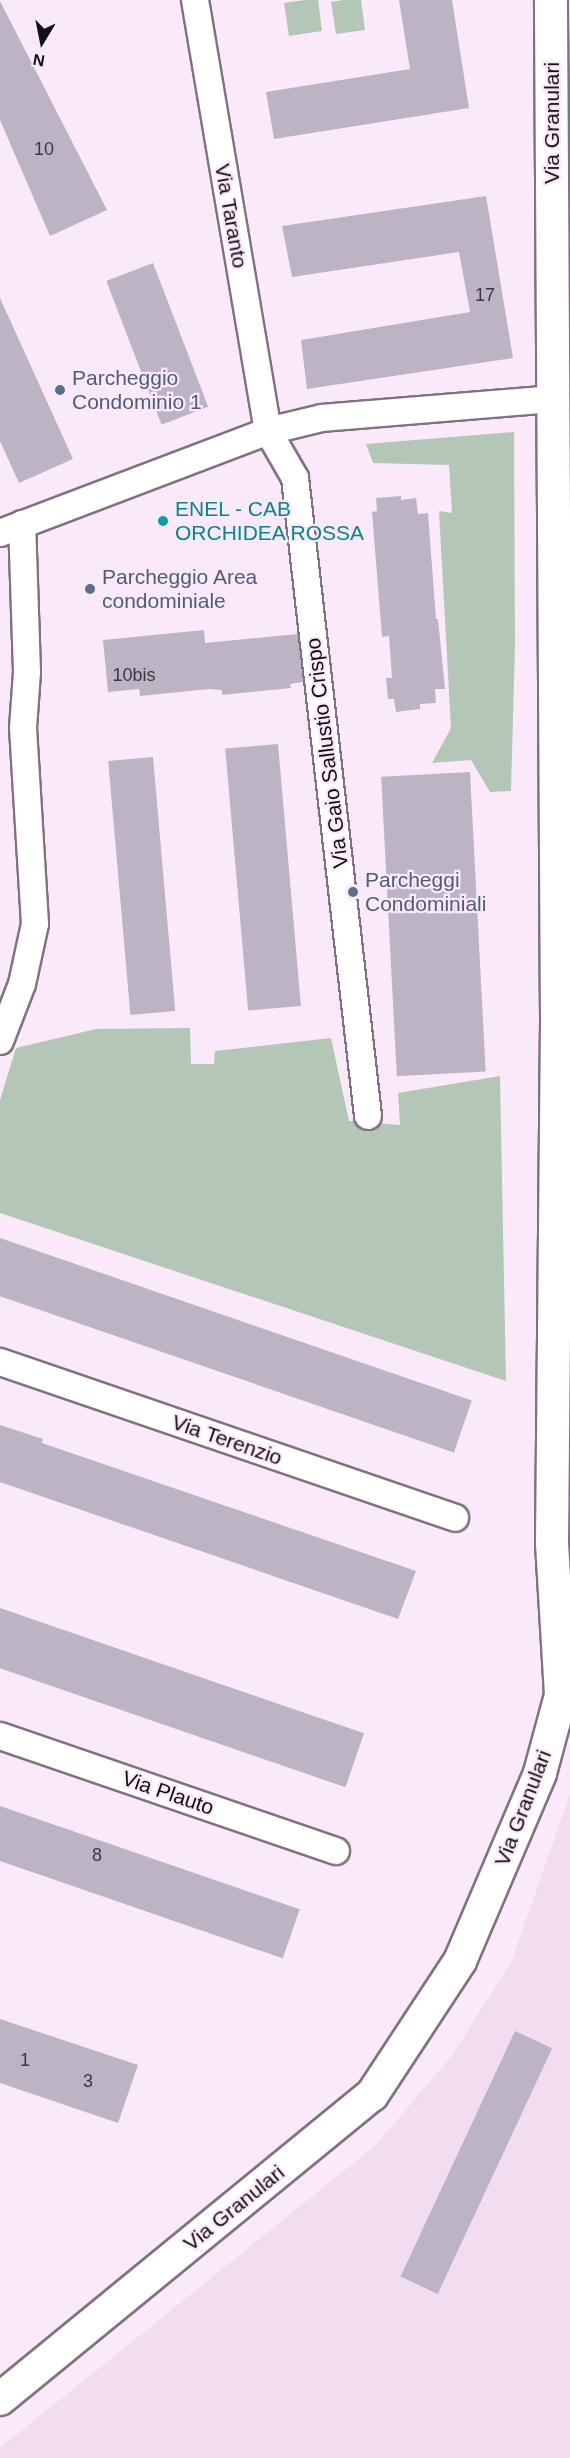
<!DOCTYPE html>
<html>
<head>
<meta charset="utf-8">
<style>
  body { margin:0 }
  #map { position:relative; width:570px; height:2458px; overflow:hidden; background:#faeaf9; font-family:Arial,sans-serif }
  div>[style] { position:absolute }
  .built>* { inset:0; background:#f1dcf0 }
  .green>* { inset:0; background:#b4c6b6 }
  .building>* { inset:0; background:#bcb4c5; transform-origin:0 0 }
  .roads { filter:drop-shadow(2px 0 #80737f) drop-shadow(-2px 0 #80737f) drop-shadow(0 2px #80737f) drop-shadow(0 -2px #80737f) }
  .minor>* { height:26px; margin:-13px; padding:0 13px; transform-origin:13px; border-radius:13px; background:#fff }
  .tertiary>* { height:32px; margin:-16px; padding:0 16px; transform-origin:16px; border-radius:16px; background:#fff }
  .dots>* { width:16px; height:16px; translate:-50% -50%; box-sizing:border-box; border:3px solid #faeaf9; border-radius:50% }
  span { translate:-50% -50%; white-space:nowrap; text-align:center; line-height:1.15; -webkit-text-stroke:4.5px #faeaf9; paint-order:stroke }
  .number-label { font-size:18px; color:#3d3840 }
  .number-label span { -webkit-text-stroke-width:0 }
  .street-label { font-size:21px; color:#130e13 }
  .service-label { font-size:21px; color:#4e5e75 }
  .left { translate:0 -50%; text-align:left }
  .culture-label { font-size:21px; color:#0d838f }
  .north { position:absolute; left:12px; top:12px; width:60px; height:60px; -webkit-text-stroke:4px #faeaf9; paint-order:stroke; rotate:190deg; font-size:16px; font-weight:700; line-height:24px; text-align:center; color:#130e13 }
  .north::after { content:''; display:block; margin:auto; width:21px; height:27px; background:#130e13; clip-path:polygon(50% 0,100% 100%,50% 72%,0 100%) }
</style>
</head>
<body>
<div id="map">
  <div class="built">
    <div style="clip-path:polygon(570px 1794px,570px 2458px,0 2458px,0 2448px,376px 2145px,453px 2054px,512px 1960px)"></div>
  </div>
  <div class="green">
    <div style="clip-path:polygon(305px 0,318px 0,322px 31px,289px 36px,284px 3px)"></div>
    <div style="clip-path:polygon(343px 0,361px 0,365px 30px,336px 34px,331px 2px)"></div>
    <div style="clip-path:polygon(514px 432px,515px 644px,511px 791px,490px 792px,471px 760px,432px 763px,451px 728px,439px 511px,452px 513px,449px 465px,373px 463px,366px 444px)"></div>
    <div style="clip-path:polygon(190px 1028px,191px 1064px,214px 1064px,215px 1051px,331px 1038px,349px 1121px,400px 1125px,398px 1093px,500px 1076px,506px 1381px,0 1213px,0 1100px,16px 1048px,96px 1029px)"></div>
  </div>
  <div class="building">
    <div style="clip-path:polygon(399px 0,452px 0,469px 108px,274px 139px,266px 92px,410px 69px)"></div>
    <div style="clip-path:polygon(0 1px,107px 210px,50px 236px,0 120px)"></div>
    <div style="clip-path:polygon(486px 196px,513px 358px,307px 389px,301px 340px,470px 312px,459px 252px,292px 277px,282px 226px)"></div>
    <div style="left:153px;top:263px;width:154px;height:50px;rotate:69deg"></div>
    <div style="clip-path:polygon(0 298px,73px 459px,19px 483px,0 441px)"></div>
    <div style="clip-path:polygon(401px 496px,401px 500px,416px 498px,418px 514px,428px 513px,436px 619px,438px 619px,445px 689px,435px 689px,436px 703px,420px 704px,420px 709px,396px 712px,394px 699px,388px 699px,386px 678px,392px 678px,389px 636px,382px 637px,372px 512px,377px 511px,376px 498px)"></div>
    <div style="clip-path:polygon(204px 630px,205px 643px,298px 634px,303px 682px,290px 684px,291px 688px,222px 695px,222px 690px,209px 689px,140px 696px,139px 689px,108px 692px,103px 640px)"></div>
    <div style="left:278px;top:744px;width:263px;height:53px;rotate:85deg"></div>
    <div style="left:153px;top:757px;width:255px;height:45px;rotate:85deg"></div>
    <div style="left:470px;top:772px;width:300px;height:89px;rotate:87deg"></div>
    <div style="left:0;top:1238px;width:499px;height:55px;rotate:19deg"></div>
    <div style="clip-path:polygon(0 1425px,43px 1439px,42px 1443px,416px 1571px,398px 1619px,0 1482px)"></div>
    <div style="left:0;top:1608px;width:385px;height:57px;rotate:19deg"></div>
    <div style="left:0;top:1806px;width:317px;height:52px;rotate:19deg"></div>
    <div style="clip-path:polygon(0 2019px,138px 2065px,118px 2123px,0 2083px)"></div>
    <div style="left:515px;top:2031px;width:41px;height:271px;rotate:25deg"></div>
  </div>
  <div class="roads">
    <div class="minor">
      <div style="left:195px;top:0;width:437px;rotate:80.4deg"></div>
      <div style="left:268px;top:431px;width:54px;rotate:60.1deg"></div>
      <div style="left:295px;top:478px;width:642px;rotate:83.47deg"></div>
      <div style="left:0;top:533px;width:287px;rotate:-20.8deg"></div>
      <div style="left:268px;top:431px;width:56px;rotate:-13.5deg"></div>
      <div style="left:322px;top:418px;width:233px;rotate:-4.7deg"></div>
      <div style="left:0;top:1041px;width:61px;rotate:-68.9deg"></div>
      <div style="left:22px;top:984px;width:61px;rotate:-77.8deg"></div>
      <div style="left:35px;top:924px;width:196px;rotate:-93.5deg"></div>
      <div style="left:23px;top:728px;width:56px;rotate:-85.9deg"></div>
      <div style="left:27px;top:672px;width:148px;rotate:-91.9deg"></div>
      <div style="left:0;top:1362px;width:481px;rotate:18.9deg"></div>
      <div style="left:0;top:1736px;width:355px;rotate:18.9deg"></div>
    </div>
    <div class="tertiary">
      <div style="left:0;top:2399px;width:480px;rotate:-39.3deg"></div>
      <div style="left:372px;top:2095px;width:160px;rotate:-56.7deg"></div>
      <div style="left:460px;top:1961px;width:204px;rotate:-66.9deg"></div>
      <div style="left:540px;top:1773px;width:81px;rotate:-74.9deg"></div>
      <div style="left:561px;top:1695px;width:152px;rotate:-93.4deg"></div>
      <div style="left:552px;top:1543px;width:522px;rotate:-89.45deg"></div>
      <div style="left:557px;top:1021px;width:1021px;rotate:-90.34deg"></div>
    </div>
  </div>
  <div class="dots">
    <div style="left:60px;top:390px;background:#5c6f8a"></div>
    <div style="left:163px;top:521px;background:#0f9aa8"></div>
    <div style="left:90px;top:589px;background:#5c6f8a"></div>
    <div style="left:353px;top:892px;background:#5c6f8a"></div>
  </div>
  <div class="number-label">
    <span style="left:44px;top:149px">10</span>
    <span style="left:485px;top:295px">17</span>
    <span style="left:134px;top:675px">10bis</span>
    <span style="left:97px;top:1855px">8</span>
    <span style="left:25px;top:2060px">1</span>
    <span style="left:88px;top:2081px">3</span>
  </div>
  <div class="street-label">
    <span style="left:552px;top:123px;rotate:-90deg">Via Granulari</span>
    <span style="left:231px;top:216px;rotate:80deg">Via Taranto</span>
    <span style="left:327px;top:753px;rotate:-97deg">Via Gaio Sallustio Crispo</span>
    <span style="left:227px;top:1440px;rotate:19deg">Via Terenzio</span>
    <span style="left:168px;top:1793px;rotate:19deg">Via Plauto</span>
    <span style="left:523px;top:1808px;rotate:-69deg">Via Granulari</span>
    <span style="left:234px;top:2208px;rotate:-39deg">Via Granulari</span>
  </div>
  <div class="service-label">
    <span class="left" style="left:72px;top:390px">Parcheggio<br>Condominio 1</span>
    <span class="left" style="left:102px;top:589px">Parcheggio Area<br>condominiale</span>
    <span class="left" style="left:365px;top:892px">Parcheggi<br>Condominiali</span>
  </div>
  <div class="culture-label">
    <span class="left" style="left:175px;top:521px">ENEL - CAB<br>ORCHIDEA ROSSA</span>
  </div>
  <div class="north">N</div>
</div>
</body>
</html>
